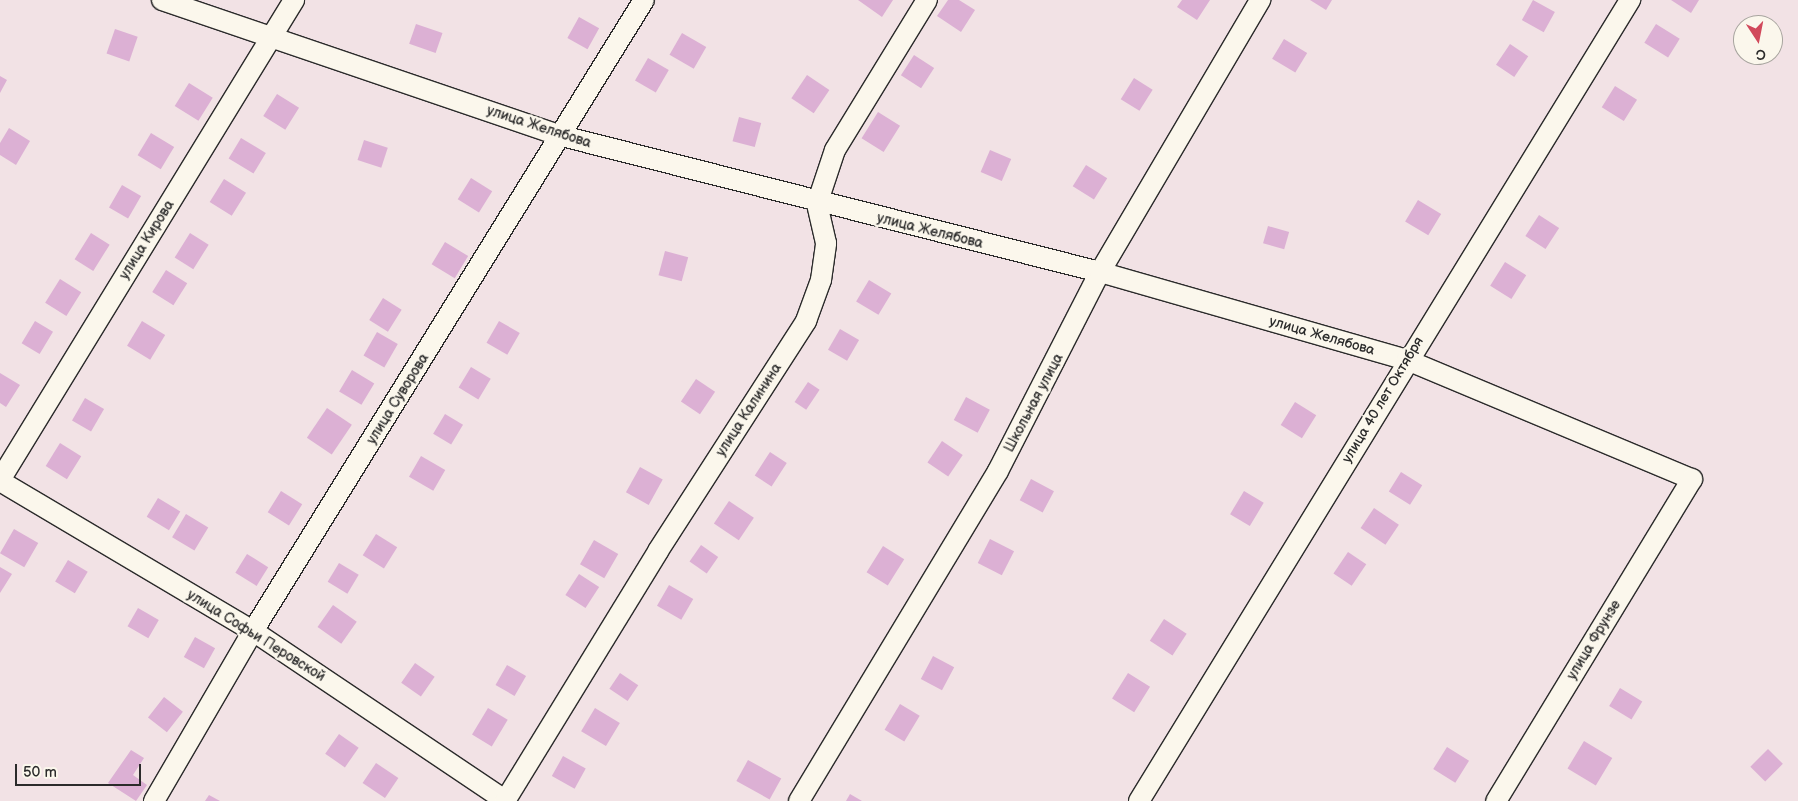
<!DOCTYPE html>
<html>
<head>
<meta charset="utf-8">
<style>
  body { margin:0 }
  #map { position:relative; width:1798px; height:801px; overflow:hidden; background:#f2e2e5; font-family:"Balsamiq Sans",sans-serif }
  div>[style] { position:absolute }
  .building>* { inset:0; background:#dcb0d4; transform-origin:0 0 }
  .roads { filter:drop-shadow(1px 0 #2b2b2b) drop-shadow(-1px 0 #2b2b2b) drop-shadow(0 1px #2b2b2b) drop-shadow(0 -1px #2b2b2b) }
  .minor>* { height:20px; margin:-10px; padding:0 10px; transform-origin:10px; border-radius:10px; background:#fbf7ec }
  span { translate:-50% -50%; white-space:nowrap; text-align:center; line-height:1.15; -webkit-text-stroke:5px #fbf7ec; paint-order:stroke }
  .street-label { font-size:14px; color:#2b2b2b }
  .north { position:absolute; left:1733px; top:15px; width:50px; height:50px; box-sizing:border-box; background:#fbf7ec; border:1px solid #a8a59f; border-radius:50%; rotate:169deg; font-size:14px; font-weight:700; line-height:20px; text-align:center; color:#2b2b2b }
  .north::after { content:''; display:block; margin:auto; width:18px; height:22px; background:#d1495b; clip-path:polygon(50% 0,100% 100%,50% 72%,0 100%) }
  .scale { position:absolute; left:15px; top:764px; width:126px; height:22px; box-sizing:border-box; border:2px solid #2b2b2b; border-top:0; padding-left:6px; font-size:15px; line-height:18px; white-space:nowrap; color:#2b2b2b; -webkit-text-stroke:4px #fbf7ec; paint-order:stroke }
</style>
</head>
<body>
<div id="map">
  <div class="building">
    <div style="clip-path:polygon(858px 0,893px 0,882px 17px)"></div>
    <div style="clip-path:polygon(948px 0,959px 0,975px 10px,961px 32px,937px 16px)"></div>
    <div style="clip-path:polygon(1182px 0,1210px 0,1197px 20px,1177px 7px)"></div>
    <div style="clip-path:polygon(1310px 0,1332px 0,1326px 10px)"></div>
    <div style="left:1533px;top:0;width:25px;height:23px;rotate:29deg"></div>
    <div style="clip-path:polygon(1671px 0,1699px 0,1691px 13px)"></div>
    <div style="left:579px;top:17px;width:23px;height:24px;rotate:29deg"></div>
    <div style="left:416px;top:24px;width:28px;height:21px;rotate:19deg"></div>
    <div style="left:1656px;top:24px;width:28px;height:22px;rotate:32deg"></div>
    <div style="left:115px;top:29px;width:24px;height:26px;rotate:19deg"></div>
    <div style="left:682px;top:33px;width:28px;height:25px;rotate:30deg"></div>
    <div style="left:1284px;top:39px;width:27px;height:23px;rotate:31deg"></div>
    <div style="left:1510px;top:44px;width:22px;height:25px;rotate:34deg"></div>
    <div style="left:914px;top:55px;width:24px;height:24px;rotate:33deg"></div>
    <div style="left:648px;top:58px;width:24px;height:26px;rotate:30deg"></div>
    <div style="left:807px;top:75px;width:27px;height:28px;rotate:34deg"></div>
    <div style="clip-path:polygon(0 76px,7px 80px,0 93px)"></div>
    <div style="left:1134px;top:78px;width:22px;height:25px;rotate:32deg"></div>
    <div style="left:189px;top:83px;width:28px;height:27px;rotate:32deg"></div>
    <div style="left:1615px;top:86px;width:26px;height:25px;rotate:32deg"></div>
    <div style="left:277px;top:94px;width:26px;height:26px;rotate:32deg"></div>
    <div style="left:878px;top:112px;width:26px;height:31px;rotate:32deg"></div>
    <div style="left:739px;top:117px;width:23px;height:25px;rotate:15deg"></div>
    <div style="clip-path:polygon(9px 128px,30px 141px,16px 165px,0 155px,0 143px)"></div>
    <div style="left:151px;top:133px;width:27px;height:26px;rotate:31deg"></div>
    <div style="left:241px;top:138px;width:29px;height:24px;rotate:31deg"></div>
    <div style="left:364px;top:140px;width:25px;height:21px;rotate:18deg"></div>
    <div style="left:990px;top:150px;width:23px;height:24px;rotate:23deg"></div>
    <div style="left:1086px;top:165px;width:25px;height:25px;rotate:32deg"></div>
    <div style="left:471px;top:178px;width:25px;height:25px;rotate:32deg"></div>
    <div style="left:224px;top:179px;width:26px;height:27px;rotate:32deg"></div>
    <div style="left:122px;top:185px;width:22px;height:26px;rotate:30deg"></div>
    <div style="left:1418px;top:200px;width:27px;height:25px;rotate:31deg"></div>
    <div style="left:1539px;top:215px;width:24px;height:25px;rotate:33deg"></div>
    <div style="left:1268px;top:226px;width:22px;height:18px;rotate:16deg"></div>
    <div style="left:91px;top:233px;width:22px;height:31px;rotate:32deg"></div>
    <div style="left:190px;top:233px;width:22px;height:29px;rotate:32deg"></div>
    <div style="left:445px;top:242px;width:27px;height:26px;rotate:31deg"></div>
    <div style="left:665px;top:251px;width:24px;height:25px;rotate:15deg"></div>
    <div style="left:1505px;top:262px;width:25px;height:28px;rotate:32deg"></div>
    <div style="left:166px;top:270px;width:25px;height:26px;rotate:32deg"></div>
    <div style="left:60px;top:279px;width:25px;height:28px;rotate:32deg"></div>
    <div style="left:869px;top:280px;width:26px;height:25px;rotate:31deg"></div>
    <div style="left:383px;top:298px;width:22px;height:26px;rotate:32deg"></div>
    <div style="left:35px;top:321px;width:21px;height:26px;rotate:31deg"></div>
    <div style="left:142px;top:321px;width:27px;height:29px;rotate:31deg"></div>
    <div style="left:499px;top:321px;width:24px;height:25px;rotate:30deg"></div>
    <div style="left:840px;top:329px;width:22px;height:24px;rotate:30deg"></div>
    <div style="left:377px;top:332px;width:24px;height:27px;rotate:30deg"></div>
    <div style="left:471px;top:367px;width:23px;height:24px;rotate:31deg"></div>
    <div style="left:352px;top:370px;width:26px;height:25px;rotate:31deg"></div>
    <div style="clip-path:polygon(0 373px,20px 385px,6px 407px,0 403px)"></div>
    <div style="left:696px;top:379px;width:23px;height:27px;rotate:34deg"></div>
    <div style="left:808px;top:382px;width:14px;height:24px;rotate:34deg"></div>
    <div style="left:966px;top:397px;width:27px;height:26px;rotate:28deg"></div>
    <div style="left:85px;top:398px;width:22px;height:26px;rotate:30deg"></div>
    <div style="left:1295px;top:402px;width:25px;height:27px;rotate:32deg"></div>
    <div style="left:327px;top:408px;width:30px;height:36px;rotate:34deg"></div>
    <div style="left:445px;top:414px;width:21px;height:23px;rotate:31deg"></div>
    <div style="left:942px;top:441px;width:25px;height:26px;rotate:34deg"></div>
    <div style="left:60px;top:443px;width:25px;height:27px;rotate:32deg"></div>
    <div style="left:770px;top:452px;width:20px;height:28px;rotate:33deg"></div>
    <div style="left:421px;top:456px;width:28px;height:24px;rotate:30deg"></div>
    <div style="left:640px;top:467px;width:26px;height:29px;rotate:29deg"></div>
    <div style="left:1401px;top:472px;width:25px;height:23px;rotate:32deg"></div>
    <div style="left:1031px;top:479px;width:26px;height:24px;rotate:28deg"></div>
    <div style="left:281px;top:491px;width:25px;height:25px;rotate:32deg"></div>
    <div style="left:1244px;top:491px;width:23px;height:27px;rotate:31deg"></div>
    <div style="left:158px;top:498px;width:26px;height:22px;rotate:31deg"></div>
    <div style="left:729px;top:501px;width:30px;height:27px;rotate:34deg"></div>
    <div style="left:1374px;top:508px;width:30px;height:24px;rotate:34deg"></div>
    <div style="left:186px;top:514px;width:26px;height:27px;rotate:31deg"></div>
    <div style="left:14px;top:529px;width:28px;height:28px;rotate:30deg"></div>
    <div style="left:376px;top:534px;width:25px;height:25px;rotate:32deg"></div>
    <div style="left:990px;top:539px;width:27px;height:27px;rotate:27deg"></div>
    <div style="left:594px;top:540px;width:28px;height:28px;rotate:30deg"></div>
    <div style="left:701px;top:545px;width:21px;height:20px;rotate:35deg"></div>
    <div style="left:883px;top:546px;width:25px;height:31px;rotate:32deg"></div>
    <div style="left:1348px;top:552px;width:22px;height:26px;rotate:34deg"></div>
    <div style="left:247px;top:554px;width:25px;height:22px;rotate:32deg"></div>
    <div style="left:68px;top:560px;width:23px;height:25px;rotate:31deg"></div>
    <div style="left:339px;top:563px;width:23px;height:22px;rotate:31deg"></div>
    <div style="clip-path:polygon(0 567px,12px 574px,0 593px)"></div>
    <div style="left:579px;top:574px;width:24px;height:25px;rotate:33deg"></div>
    <div style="left:669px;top:585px;width:28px;height:24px;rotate:30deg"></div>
    <div style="left:333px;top:605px;width:29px;height:27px;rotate:35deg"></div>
    <div style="left:138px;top:608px;width:24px;height:21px;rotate:30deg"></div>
    <div style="left:1164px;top:619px;width:27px;height:26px;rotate:33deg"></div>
    <div style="left:195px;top:637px;width:23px;height:23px;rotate:29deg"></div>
    <div style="left:933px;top:656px;width:24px;height:26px;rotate:28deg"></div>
    <div style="left:415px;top:663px;width:24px;height:24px;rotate:35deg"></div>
    <div style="left:507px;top:665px;width:22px;height:23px;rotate:30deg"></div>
    <div style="left:620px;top:673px;width:22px;height:19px;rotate:34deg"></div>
    <div style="left:1128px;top:673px;width:26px;height:30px;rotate:32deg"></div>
    <div style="left:1620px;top:688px;width:26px;height:21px;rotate:31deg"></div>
    <div style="left:164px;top:697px;width:24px;height:26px;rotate:38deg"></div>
    <div style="left:900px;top:704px;width:23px;height:30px;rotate:31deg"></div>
    <div style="left:488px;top:708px;width:23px;height:31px;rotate:31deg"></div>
    <div style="left:595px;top:708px;width:29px;height:27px;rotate:31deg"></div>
    <div style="left:339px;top:734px;width:24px;height:24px;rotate:35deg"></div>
    <div style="left:1584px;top:741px;width:33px;height:32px;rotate:31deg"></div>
    <div style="left:1447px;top:747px;width:26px;height:26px;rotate:32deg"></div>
    <div style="left:1768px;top:749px;width:21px;height:25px;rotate:45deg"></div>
    <div style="clip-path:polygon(131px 750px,144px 758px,133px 775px,147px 785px,136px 801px,108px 783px)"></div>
    <div style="left:563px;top:756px;width:26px;height:23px;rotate:29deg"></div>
    <div style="left:748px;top:760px;width:38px;height:24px;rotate:29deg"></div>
    <div style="left:376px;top:763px;width:27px;height:24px;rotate:34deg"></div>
    <div style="clip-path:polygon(850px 794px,862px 801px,846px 801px)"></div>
    <div style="clip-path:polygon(209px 795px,220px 801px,205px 801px)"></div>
  </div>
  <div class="roads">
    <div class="minor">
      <div style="left:162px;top:0;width:422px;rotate:18.8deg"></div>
      <div style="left:562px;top:136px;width:555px;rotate:14.19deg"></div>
      <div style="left:1100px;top:272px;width:319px;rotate:16deg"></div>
      <div style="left:1407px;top:360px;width:309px;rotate:22.7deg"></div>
      <div style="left:1692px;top:479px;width:377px;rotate:121.3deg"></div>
      <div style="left:0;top:480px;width:563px;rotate:-58.51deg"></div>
      <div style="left:0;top:481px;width:294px;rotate:30.7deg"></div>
      <div style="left:253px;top:631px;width:305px;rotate:33.9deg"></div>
      <div style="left:154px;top:801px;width:197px;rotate:-59.8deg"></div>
      <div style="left:253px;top:631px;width:742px;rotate:-58.22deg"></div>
      <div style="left:505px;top:801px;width:293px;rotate:-58.5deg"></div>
      <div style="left:658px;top:551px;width:274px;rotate:-57.2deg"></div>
      <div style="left:806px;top:321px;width:44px;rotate:-69.9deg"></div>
      <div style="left:821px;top:280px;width:37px;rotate:-82deg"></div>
      <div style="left:826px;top:243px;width:40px;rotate:-103deg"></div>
      <div style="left:817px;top:204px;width:57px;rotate:-71.6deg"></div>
      <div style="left:835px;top:150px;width:176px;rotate:-58.5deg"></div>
      <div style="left:799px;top:801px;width:385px;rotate:-58.9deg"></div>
      <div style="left:998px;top:471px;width:224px;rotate:-62.9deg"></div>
      <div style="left:1100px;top:272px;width:316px;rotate:-59.5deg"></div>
      <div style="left:1139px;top:801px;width:940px;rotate:-58.49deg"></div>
    </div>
  </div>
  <div class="street-label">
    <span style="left:539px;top:127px;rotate:18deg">улица Желябова</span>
    <span style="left:930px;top:231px;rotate:14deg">улица Желябова</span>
    <span style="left:147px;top:240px;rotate:-58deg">улица Кирова</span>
    <span style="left:1322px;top:336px;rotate:16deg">улица Желябова</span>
    <span style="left:398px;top:399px;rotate:-58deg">улица Суворова</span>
    <span style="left:1383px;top:400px;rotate:-59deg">улица 40 лет Октября</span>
    <span style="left:1034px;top:403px;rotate:-62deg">Школьная улица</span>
    <span style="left:749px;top:410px;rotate:-57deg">улица Калинина</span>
    <span style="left:256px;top:636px;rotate:32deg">улица Софьи Перовской</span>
    <span style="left:1594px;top:640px;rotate:-59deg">улица Фрунзе</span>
  </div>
  <div class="north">С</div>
  <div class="scale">50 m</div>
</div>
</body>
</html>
